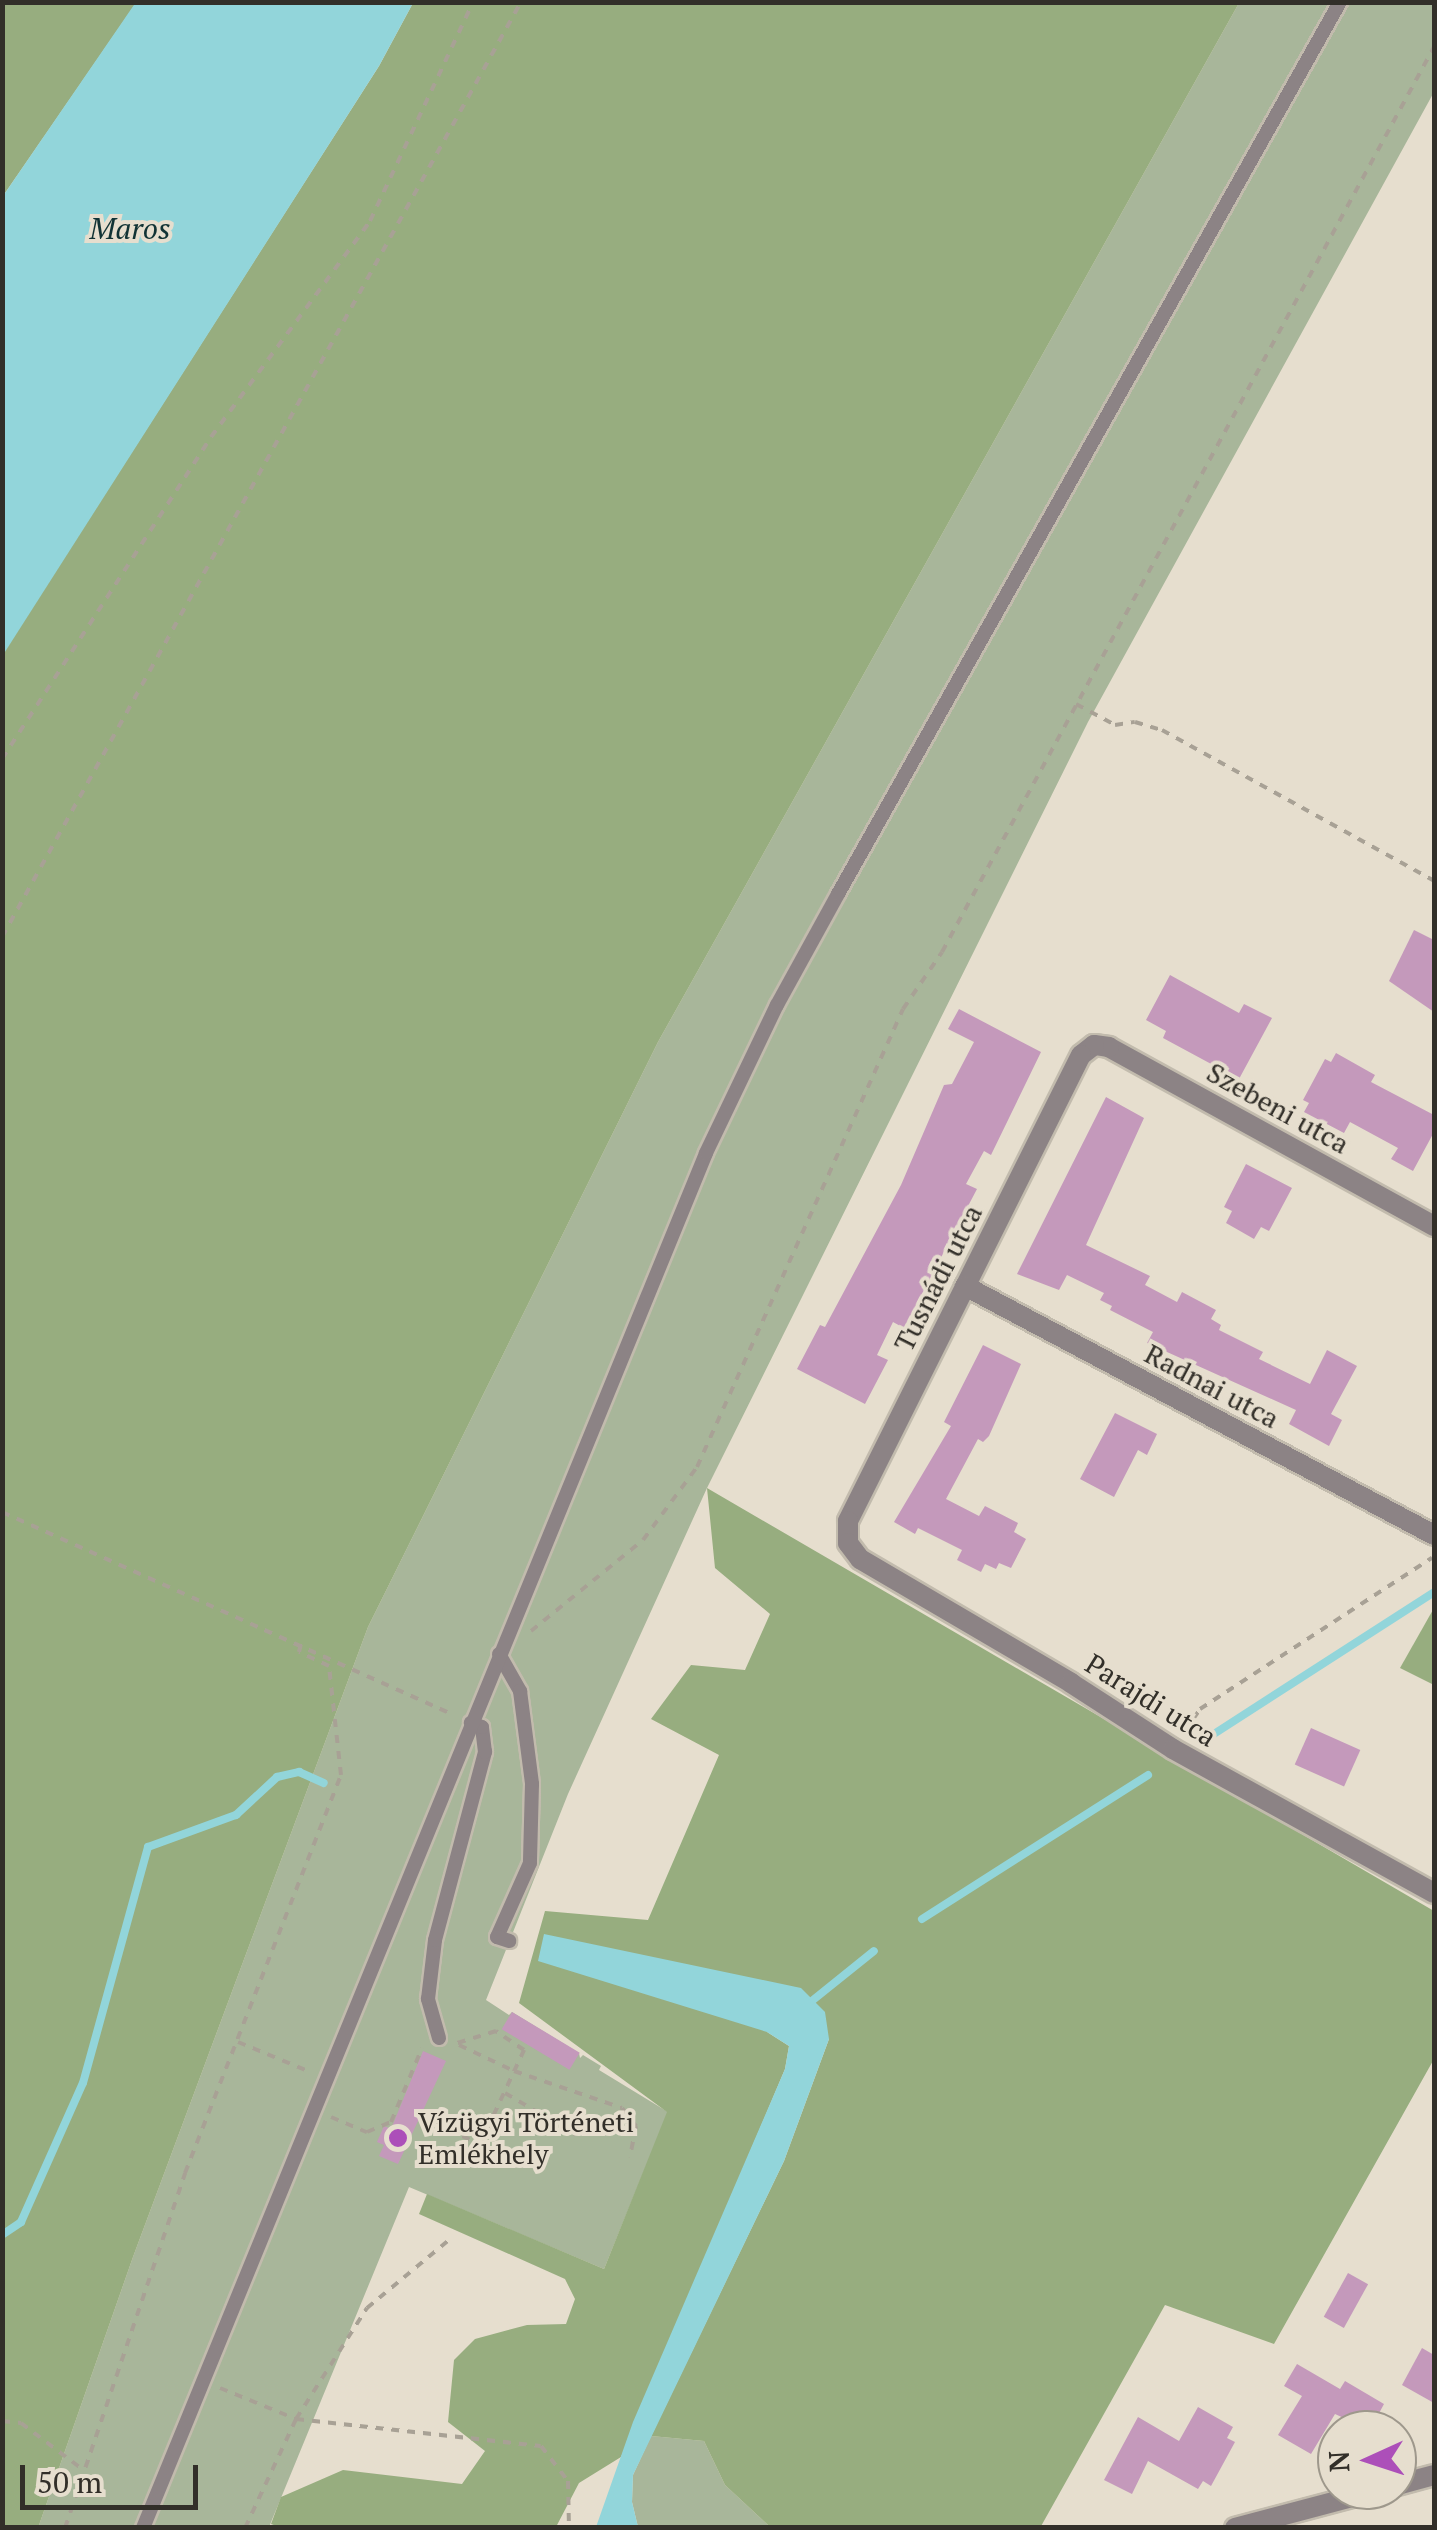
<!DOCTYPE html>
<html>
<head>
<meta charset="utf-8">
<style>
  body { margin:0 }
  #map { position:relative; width:1437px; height:2530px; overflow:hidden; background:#e6dece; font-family:"PT Serif",serif }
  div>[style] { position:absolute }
  .green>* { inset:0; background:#a8b69a }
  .forest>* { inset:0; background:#97ad7f }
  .water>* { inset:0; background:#92d5da }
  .stream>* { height:8px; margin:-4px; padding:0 4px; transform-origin:4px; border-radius:4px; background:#92d5da }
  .building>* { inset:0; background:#c499bb; transform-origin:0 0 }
  .path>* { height:4px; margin-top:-2px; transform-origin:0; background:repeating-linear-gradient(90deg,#a8a195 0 8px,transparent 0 16px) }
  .roads { filter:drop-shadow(2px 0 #c2bbad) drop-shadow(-2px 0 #c2bbad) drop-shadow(0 2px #c2bbad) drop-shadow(0 -2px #c2bbad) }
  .service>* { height:14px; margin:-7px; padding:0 7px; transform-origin:7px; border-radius:7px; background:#8c8385 }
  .minor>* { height:20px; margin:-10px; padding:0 10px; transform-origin:10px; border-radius:10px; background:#8c8385 }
  .dots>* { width:28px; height:28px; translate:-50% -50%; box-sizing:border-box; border:5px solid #e6dece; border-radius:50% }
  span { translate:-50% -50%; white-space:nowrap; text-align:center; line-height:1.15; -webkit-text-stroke:8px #e6dece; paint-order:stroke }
  .street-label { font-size:28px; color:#322f29 }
  .poi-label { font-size:28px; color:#322f29 }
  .left { translate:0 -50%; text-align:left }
  .water-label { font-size:30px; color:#113335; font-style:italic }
  .frame { position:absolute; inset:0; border:5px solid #322f29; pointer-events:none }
  .north { position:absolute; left:1317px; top:2410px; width:100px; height:100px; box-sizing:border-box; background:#e6dece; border:2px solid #9e988c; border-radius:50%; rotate:267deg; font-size:28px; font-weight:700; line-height:40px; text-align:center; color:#322f29 }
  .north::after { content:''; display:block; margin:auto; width:35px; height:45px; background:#ac4fb9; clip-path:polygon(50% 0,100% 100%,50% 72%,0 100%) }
  .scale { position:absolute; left:20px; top:2465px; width:178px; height:45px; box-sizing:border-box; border:5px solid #322f29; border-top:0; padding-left:12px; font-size:30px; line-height:35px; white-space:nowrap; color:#322f29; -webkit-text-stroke:8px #e6dece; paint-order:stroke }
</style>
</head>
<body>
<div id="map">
  <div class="green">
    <div style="clip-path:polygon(1239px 3px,1434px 3px,1434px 92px,1088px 722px,707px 1488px,568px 1794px,486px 2000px,509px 2015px,512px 2012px,579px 2053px,580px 2058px,583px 2055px,601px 2066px,599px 2070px,668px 2112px,604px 2269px,409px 2187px,269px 2527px,38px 2528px,133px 2257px,368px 1627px,658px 1042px)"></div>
    <div style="clip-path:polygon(651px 2436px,704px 2441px,725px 2485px,768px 2525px,781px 2527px,638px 2527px,632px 2502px,633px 2475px)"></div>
  </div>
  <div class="forest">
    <div style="clip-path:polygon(3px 2px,136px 3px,3px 196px,2px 3px)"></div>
    <div style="clip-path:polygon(413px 3px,1239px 3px,658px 1042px,368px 1627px,133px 2257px,38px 2528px,2px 2527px,2px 655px,379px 66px)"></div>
    <div style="clip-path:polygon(707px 1488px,1434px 1911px,1434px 2059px,1274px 2344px,1165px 2305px,1040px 2528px,768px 2525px,725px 2485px,704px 2441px,651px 2436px,784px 2161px,829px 2039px,767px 2032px,789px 2046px,785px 2069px,621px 2457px,579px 2483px,556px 2527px,282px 2528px,271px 2524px,281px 2497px,343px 2470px,462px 2484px,485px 2451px,448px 2422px,454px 2360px,475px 2339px,527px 2325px,566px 2324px,575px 2299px,565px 2279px,419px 2214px,427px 2194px,604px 2269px,667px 2112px,519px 2003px,545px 1911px,648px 1920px,719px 1755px,651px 1719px,691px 1665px,745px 1670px,770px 1614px,715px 1568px)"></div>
    <div style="clip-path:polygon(1434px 1608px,1434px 1685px,1400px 1668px)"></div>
  </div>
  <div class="water">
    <div style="clip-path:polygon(136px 2px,413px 3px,379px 66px,3px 655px,3px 196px)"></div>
    <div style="clip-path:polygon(544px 1934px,801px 1988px,825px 2012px,829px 2039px,784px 2161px,633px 2475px,632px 2502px,638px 2527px,596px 2527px,633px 2422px,785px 2069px,789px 2046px,767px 2032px,538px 1961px)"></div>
  </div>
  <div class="stream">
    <div style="left:1203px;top:1741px;width:275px;rotate:-32.8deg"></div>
    <div style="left:922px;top:1919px;width:268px;rotate:-32.5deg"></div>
    <div style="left:813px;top:2000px;width:78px;rotate:-38.8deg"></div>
    <div style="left:2px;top:2235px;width:23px;rotate:-34deg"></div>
    <div style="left:21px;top:2222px;width:152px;rotate:-66deg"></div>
    <div style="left:83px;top:2083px;width:245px;rotate:-74.6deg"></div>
    <div style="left:148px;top:1847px;width:94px;rotate:-20deg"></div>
    <div style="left:236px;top:1815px;width:56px;rotate:-42.8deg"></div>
    <div style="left:277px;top:1777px;width:23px;rotate:-13deg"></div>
    <div style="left:299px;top:1772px;width:27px;rotate:24deg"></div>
  </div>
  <div class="building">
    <div style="clip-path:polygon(1414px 930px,1434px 940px,1434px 1012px,1389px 981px)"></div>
    <div style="clip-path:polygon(1170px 975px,1239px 1013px,1244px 1004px,1272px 1018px,1239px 1079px,1163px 1038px,1166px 1031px,1146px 1020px)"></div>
    <div style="clip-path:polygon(959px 1009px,1041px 1052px,991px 1155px,984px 1151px,966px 1184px,977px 1189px,904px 1328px,893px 1322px,877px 1355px,888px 1360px,865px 1404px,797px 1369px,820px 1325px,825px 1327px,901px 1185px,944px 1085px,952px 1084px,974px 1042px,948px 1029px)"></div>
    <div style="clip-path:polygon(1336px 1053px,1375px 1075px,1371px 1082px,1434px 1115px,1434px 1132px,1413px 1171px,1391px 1159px,1398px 1148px,1350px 1122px,1344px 1133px,1304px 1112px,1309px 1103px,1303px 1100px,1325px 1059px,1331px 1062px)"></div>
    <div style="clip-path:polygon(1106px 1097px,1144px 1118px,1086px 1245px,1150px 1276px,1145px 1285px,1177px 1302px,1182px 1292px,1216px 1310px,1211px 1319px,1221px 1325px,1219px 1330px,1263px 1352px,1259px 1359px,1310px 1384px,1327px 1350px,1357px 1366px,1331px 1414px,1342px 1420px,1329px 1446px,1289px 1424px,1296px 1410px,1147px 1343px,1153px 1332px,1110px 1310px,1112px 1306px,1100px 1300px,1104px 1293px,1067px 1275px,1059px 1290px,1017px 1274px)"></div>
    <div style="clip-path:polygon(1246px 1164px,1292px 1188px,1269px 1231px,1261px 1227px,1254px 1239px,1226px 1223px,1232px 1211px,1224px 1207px)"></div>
    <div style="clip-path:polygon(983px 1345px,1021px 1364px,989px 1436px,983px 1442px,978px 1439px,946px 1499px,979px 1516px,985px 1506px,1018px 1523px,1014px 1532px,1026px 1539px,1011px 1568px,999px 1563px,996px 1569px,985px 1564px,981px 1572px,957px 1560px,962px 1550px,918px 1528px,915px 1534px,894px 1522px,951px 1426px,944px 1422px)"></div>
    <div style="clip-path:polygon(1115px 1413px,1157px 1434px,1147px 1455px,1138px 1450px,1114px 1497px,1080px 1479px)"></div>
    <div style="left:1311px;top:1728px;width:54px;height:40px;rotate:24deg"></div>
    <div style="left:512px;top:2012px;width:79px;height:20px;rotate:31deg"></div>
    <div style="clip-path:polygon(423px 2051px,446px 2061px,398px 2164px,379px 2156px,384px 2145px,377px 2142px,384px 2126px,391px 2129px)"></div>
    <div style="left:1348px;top:2273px;width:23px;height:50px;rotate:29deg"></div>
    <div style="clip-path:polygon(1422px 2348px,1434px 2355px,1434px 2403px,1402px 2385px)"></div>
    <div style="clip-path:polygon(1297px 2364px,1340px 2389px,1345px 2381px,1384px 2404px,1370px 2430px,1335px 2414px,1311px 2454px,1278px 2435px,1302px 2396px,1284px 2386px)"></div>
    <div style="clip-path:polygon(1198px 2407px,1233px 2427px,1227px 2438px,1235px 2442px,1211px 2486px,1203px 2481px,1198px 2489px,1148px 2461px,1132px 2494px,1104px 2480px,1138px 2417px,1179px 2441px)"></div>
  </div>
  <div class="path">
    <div style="left:1076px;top:704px;width:44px;rotate:28.3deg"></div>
    <div style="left:1115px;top:725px;width:20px;rotate:-9deg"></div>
    <div style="left:1135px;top:722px;width:28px;rotate:17deg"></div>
    <div style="left:1162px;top:730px;width:311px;rotate:29deg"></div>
    <div style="left:2px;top:759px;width:384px;rotate:-57deg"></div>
    <div style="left:211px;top:437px;width:268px;rotate:-53.6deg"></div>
    <div style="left:370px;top:221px;width:242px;rotate:-64.8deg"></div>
    <div style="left:2px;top:937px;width:1069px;rotate:-60.97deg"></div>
    <div style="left:2px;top:1512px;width:495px;rotate:24.2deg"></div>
    <div style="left:531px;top:1631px;width:144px;rotate:-39.1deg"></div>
    <div style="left:643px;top:1540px;width:91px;rotate:-53.5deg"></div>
    <div style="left:697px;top:1467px;width:502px;rotate:-65.78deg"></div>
    <div style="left:903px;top:1009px;width:69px;rotate:-55.6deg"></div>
    <div style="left:942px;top:952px;width:1030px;rotate:-61.47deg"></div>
    <div style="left:1184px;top:1732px;width:28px;rotate:-55deg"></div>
    <div style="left:1200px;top:1709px;width:277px;rotate:-33.1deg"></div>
    <div style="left:238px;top:2042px;width:76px;rotate:22.5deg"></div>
    <div style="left:459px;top:2045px;width:61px;rotate:25.3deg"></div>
    <div style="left:514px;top:2071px;width:114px;rotate:18.9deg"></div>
    <div style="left:622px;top:2108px;width:23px;rotate:52deg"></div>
    <div style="left:636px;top:2126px;width:32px;rotate:101deg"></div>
    <div style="left:505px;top:2093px;width:82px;rotate:30.6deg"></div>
    <div style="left:428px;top:2110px;width:14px;rotate:69deg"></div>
    <div style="left:331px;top:2117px;width:39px;rotate:23deg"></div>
    <div style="left:367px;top:2132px;width:26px;rotate:-23deg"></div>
    <div style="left:391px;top:2122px;width:80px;rotate:-67.3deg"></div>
    <div style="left:423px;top:2127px;width:11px;rotate:-22deg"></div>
    <div style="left:433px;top:2123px;width:51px;rotate:24.1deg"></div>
    <div style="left:480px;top:2144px;width:104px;rotate:-64.9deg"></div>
    <div style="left:524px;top:2050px;width:34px;rotate:-146deg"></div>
    <div style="left:496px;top:2031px;width:44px;rotate:162.8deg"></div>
    <div style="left:220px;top:2388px;width:82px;rotate:22.2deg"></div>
    <div style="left:296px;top:2419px;width:246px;rotate:6.3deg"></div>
    <div style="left:541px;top:2446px;width:44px;rotate:52.4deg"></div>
    <div style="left:568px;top:2481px;width:47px;rotate:88.8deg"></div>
    <div style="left:2px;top:2421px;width:19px;rotate:6deg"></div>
    <div style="left:21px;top:2423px;width:76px;rotate:37deg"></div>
    <div style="left:65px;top:2528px;width:375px;rotate:-71.3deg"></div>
    <div style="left:185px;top:2173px;width:427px;rotate:-68.6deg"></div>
    <div style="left:341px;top:1775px;width:110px;rotate:-96.3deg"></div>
    <div style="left:329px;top:1666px;width:33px;rotate:-155deg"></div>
    <div style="left:299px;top:1652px;width:9px;rotate:-77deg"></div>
    <div style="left:245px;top:2528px;width:120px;rotate:-64.9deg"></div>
    <div style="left:296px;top:2419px;width:132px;rotate:-57.4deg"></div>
    <div style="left:367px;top:2308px;width:108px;rotate:-39.7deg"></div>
  </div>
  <div class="roads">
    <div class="service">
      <div style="left:499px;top:1654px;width:43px;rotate:60.4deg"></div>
      <div style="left:520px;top:1691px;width:94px;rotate:82.6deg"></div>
      <div style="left:532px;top:1784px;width:79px;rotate:91.5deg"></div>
      <div style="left:530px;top:1863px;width:81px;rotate:114deg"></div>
      <div style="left:497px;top:1937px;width:13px;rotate:18deg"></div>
      <div style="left:439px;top:2038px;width:41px;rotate:-105.8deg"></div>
      <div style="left:428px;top:1999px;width:59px;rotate:-83.2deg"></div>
      <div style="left:435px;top:1940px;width:195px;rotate:-75.1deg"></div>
      <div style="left:485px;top:1752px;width:25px;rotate:-97deg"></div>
      <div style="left:482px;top:1727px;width:12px;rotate:-160deg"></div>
      <div style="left:143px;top:2528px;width:1486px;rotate:-67.73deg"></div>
      <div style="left:706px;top:1153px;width:164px;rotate:-64.4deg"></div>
      <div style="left:777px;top:1005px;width:127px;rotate:-61.2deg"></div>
      <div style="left:838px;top:894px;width:1024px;rotate:-60.63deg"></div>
    </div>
    <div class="minor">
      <div style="left:1434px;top:1226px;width:371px;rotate:-151.2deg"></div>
      <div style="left:1109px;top:1047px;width:15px;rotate:-172deg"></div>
      <div style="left:1094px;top:1045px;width:16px;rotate:142deg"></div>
      <div style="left:1081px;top:1055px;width:521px;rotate:116.57deg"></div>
      <div style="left:848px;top:1521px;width:22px;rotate:90deg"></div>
      <div style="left:848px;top:1543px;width:20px;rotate:53deg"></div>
      <div style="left:860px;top:1559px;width:245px;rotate:30.4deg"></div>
      <div style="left:1071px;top:1683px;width:121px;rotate:32.9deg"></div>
      <div style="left:1173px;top:1749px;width:298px;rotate:28.9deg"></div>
      <div style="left:965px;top:1286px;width:531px;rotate:27.96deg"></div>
      <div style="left:1397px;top:2485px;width:38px;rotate:-15deg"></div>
      <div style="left:1235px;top:2528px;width:149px;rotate:-14.8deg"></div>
    </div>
  </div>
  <div class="dots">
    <div style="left:398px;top:2138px;background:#ac4fb9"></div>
  </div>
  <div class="street-label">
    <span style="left:1278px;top:1108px;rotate:29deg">Szebeni utca</span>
    <span style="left:938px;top:1278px;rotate:-63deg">Tusnádi utca</span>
    <span style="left:1212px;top:1386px;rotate:28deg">Radnai utca</span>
    <span style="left:1151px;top:1700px;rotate:32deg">Parajdi utca</span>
  </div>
  <div class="poi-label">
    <span class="left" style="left:418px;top:2138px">Vízügyi Történeti<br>Emlékhely</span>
  </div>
  <div class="water-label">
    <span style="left:130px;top:228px">Maros</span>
  </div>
  <div class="frame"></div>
  <div class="north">N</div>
  <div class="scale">50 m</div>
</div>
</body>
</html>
